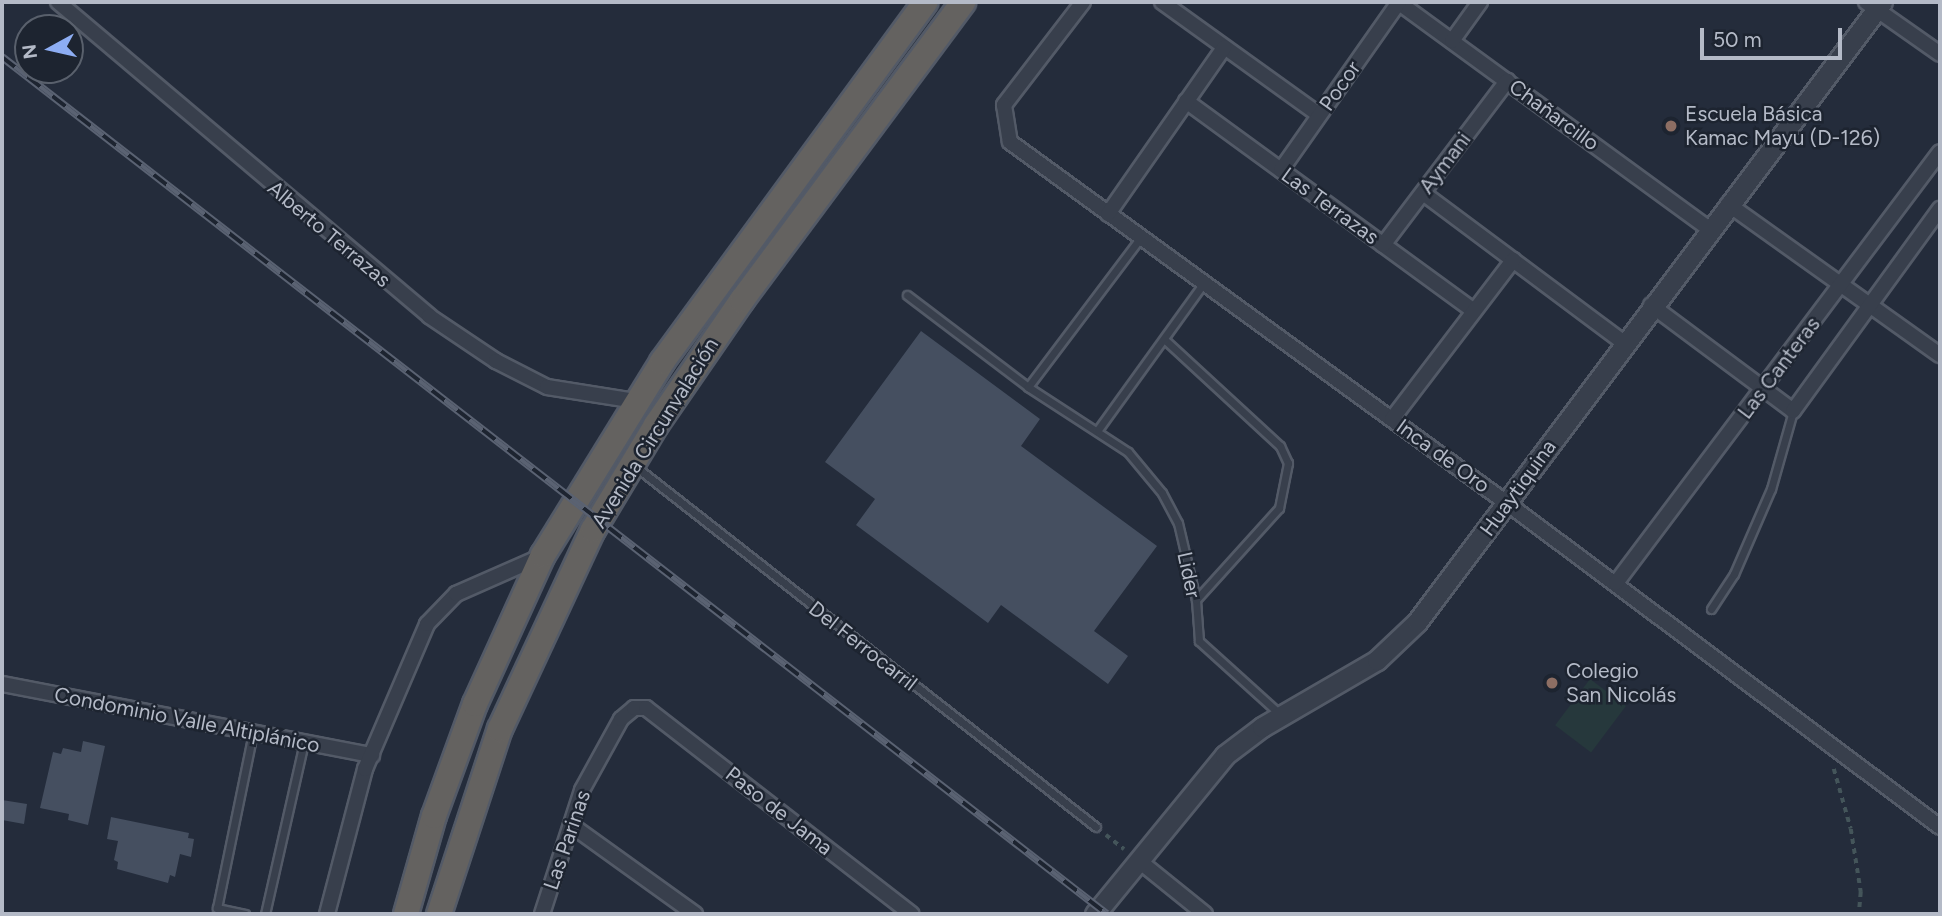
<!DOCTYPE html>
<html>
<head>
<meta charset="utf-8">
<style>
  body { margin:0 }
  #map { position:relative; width:1942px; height:916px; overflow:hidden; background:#242c3b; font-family:Figtree,sans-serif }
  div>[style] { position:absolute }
  .green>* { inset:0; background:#26383c; transform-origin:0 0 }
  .building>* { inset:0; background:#454f60 }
  .path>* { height:3.5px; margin-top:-1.75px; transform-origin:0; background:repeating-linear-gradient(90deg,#44555a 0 5px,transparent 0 10px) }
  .roads { filter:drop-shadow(2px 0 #535a67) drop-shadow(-2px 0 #535a67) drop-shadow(0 2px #535a67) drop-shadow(0 -2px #535a67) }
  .service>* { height:7px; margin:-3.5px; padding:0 3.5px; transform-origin:3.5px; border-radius:3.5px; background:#383f4c }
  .minor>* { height:14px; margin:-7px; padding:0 7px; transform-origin:7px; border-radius:7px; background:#383f4c }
  .tertiary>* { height:19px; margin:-9.5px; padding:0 9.5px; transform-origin:9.5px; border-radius:9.5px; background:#383f4c }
  .trunk>* { height:24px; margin:-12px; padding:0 12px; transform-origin:12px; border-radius:12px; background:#646260 }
  .rail>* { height:8px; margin-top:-4px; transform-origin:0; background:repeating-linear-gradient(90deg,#1d2430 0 16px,#5a6272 0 32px); box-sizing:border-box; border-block:2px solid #5a6272 }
  .dots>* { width:19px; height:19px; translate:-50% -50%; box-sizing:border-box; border:4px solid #1d2430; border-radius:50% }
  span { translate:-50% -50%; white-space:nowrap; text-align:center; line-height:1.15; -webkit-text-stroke:5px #1d2430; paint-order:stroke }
  .street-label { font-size:21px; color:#b4bac7 }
  .poi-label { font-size:21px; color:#b4bac7 }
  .left { translate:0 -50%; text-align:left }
  .frame { position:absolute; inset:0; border:4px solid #b4bac7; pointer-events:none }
  .north { position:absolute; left:14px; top:14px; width:70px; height:70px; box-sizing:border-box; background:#1d2430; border:2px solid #59606c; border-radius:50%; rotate:262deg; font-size:19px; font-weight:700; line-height:28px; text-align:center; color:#b4bac7 }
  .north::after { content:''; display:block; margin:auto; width:24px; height:32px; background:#8dadf3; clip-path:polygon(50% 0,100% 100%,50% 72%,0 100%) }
  .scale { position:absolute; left:1700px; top:28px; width:142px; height:32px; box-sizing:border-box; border:4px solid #b4bac7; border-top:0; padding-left:9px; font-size:21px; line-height:24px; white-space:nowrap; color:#b4bac7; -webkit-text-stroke:5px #1d2430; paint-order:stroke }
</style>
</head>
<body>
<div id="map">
  <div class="green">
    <div style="left:1590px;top:679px;width:45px;height:58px;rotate:37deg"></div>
  </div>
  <div class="building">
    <div style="clip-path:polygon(921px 331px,1040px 419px,1021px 446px,1157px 546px,1094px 631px,1128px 656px,1108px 684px,1001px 605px,988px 623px,856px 525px,875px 499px,825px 462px)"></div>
    <div style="clip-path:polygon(83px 741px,105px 746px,88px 825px,68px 820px,69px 814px,40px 808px,53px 752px,61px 754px,63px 748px,81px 752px)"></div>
    <div style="clip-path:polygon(2px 800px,27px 804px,24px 824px,2px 820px)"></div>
    <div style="clip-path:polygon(111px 817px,189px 833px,188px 838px,194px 839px,191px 857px,180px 854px,175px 877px,170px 875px,168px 883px,117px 869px,118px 862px,114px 860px,118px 841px,107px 839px)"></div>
  </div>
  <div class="path">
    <div style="left:1834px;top:769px;width:62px;rotate:74.2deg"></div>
    <div style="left:1851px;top:829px;width:64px;rotate:81deg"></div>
    <div style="left:1861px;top:892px;width:22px;rotate:95deg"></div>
    <div style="left:1106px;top:835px;width:23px;rotate:38deg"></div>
  </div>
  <div class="roads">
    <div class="service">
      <div style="left:907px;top:295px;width:152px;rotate:37.2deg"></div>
      <div style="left:1028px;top:387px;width:119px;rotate:33deg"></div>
      <div style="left:1128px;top:452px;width:53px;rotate:50.3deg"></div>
      <div style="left:1162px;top:493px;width:34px;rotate:62deg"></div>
      <div style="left:1178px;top:523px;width:79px;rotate:76.8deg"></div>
      <div style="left:1196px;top:600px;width:41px;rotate:85.8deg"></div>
      <div style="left:1199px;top:641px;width:110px;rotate:42.1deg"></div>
      <div style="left:1164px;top:339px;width:158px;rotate:42.7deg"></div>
      <div style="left:1280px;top:446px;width:19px;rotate:65deg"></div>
      <div style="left:1288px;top:463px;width:46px;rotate:101.3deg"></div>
      <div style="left:1279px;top:508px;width:124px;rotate:132.1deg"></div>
      <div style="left:1028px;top:387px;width:188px;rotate:-53deg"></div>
      <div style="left:1097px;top:431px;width:181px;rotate:-54.2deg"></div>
      <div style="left:636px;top:467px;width:584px;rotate:38.05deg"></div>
      <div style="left:1711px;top:609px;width:42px;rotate:-56.7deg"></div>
      <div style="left:1734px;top:574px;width:93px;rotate:-66.5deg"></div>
      <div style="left:1771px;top:489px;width:81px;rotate:-74.2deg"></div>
      <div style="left:245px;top:914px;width:29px;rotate:-168deg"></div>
      <div style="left:217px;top:908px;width:180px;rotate:-78.4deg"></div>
      <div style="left:265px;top:914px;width:175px;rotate:-77.2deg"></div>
    </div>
    <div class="minor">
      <div style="left:58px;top:2px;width:486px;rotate:40.2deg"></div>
      <div style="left:429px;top:316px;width:81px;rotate:33.9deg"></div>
      <div style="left:496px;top:361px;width:57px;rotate:27deg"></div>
      <div style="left:547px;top:387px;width:89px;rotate:9deg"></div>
      <div style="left:1083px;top:2px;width:130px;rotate:127.5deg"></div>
      <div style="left:1004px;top:105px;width:37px;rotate:81deg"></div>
      <div style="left:1010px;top:142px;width:616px;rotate:36.01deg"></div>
      <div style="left:1508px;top:504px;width:539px;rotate:36.78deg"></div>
      <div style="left:1162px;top:2px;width:193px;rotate:35.7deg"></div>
      <div style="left:1398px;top:2px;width:385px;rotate:36.1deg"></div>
      <div style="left:1866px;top:2px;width:90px;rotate:35.1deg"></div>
      <div style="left:1452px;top:41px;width:48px;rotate:-54.3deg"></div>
      <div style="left:1186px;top:101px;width:356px;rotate:36.1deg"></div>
      <div style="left:1281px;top:170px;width:205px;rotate:-54.9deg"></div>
      <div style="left:1423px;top:193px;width:249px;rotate:36.7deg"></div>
      <div style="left:1728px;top:204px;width:260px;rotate:35.5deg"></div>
      <div style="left:1108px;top:214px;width:203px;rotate:-55.1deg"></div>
      <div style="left:1383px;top:245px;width:206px;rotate:-52.9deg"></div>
      <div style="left:1651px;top:305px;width:177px;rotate:36.7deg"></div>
      <div style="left:1793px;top:411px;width:250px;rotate:-54deg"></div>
      <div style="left:1392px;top:419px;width:200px;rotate:-52.7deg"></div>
      <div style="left:1616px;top:583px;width:539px;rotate:-53.07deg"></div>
      <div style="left:2px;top:684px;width:377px;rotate:10.9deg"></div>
      <div style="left:571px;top:825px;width:153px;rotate:35.7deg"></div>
      <div style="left:1138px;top:860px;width:86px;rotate:38.9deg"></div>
      <div style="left:327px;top:914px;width:150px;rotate:-75.3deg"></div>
      <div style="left:365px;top:769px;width:158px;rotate:-66.8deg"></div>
      <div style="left:427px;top:624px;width:42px;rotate:-46deg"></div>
      <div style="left:456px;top:594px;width:94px;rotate:-23.8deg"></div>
      <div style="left:542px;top:914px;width:130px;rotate:-72.1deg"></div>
      <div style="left:582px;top:790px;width:81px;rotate:-61.2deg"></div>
      <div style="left:621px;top:719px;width:17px;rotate:-40deg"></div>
      <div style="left:634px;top:708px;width:12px"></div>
      <div style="left:646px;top:708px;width:336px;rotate:37.8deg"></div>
    </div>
    <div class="tertiary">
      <div style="left:1095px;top:914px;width:205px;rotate:-50.7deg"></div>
      <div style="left:1225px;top:755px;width:46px;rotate:-37.1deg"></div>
      <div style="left:1262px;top:727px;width:133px;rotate:-30.2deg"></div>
      <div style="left:1377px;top:660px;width:55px;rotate:-43.5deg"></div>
      <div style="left:1417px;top:622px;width:775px;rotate:-53.13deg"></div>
    </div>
    <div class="trunk">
      <div style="left:406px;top:914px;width:102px;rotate:-74.1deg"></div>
      <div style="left:434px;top:816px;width:119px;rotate:-69.9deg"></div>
      <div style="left:475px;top:704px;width:164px;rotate:-65.5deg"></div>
      <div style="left:543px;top:555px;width:227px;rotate:-58.3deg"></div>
      <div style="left:662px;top:362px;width:446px;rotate:-53.8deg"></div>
      <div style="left:439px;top:914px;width:195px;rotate:-71.8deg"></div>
      <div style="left:500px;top:729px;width:220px;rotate:-65deg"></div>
      <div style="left:593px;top:530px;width:122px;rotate:-59deg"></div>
      <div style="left:656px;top:425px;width:152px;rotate:-55.5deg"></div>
      <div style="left:742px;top:300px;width:371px;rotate:-53.4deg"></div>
    </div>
  </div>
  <div class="rail">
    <div style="left:2px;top:57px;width:1398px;rotate:37.8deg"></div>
  </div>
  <div class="dots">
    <div style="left:1671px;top:126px;background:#8d6e63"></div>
    <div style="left:1552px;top:683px;background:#8d6e63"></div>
  </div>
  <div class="street-label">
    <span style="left:1340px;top:86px;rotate:-55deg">Pocor</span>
    <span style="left:1554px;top:115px;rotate:36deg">Chañarcillo</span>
    <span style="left:1445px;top:163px;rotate:-53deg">Aymani</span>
    <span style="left:1330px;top:206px;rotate:36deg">Las Terrazas</span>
    <span style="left:329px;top:234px;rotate:40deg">Alberto Terrazas</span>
    <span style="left:1779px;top:368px;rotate:-53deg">Las Canteras</span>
    <span style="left:655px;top:433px;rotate:-58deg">Avenida Circunvalación</span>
    <span style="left:1443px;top:456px;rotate:36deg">Inca de Oro</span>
    <span style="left:1518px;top:488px;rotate:-54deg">Huaytiquina</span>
    <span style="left:1189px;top:575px;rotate:78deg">Lider</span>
    <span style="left:863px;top:646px;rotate:38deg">Del Ferrocarril</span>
    <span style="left:187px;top:720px;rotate:11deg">Condominio Valle Altiplánico</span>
    <span style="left:779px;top:811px;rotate:38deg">Paso de Jama</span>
    <span style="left:567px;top:840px;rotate:-71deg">Las Parinas</span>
  </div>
  <div class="poi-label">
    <span class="left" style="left:1685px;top:126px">Escuela Básica<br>Kamac Mayu (D-126)</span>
    <span class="left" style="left:1566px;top:683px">Colegio<br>San Nicolás</span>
  </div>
  <div class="frame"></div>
  <div class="north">N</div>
  <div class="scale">50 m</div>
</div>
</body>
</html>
